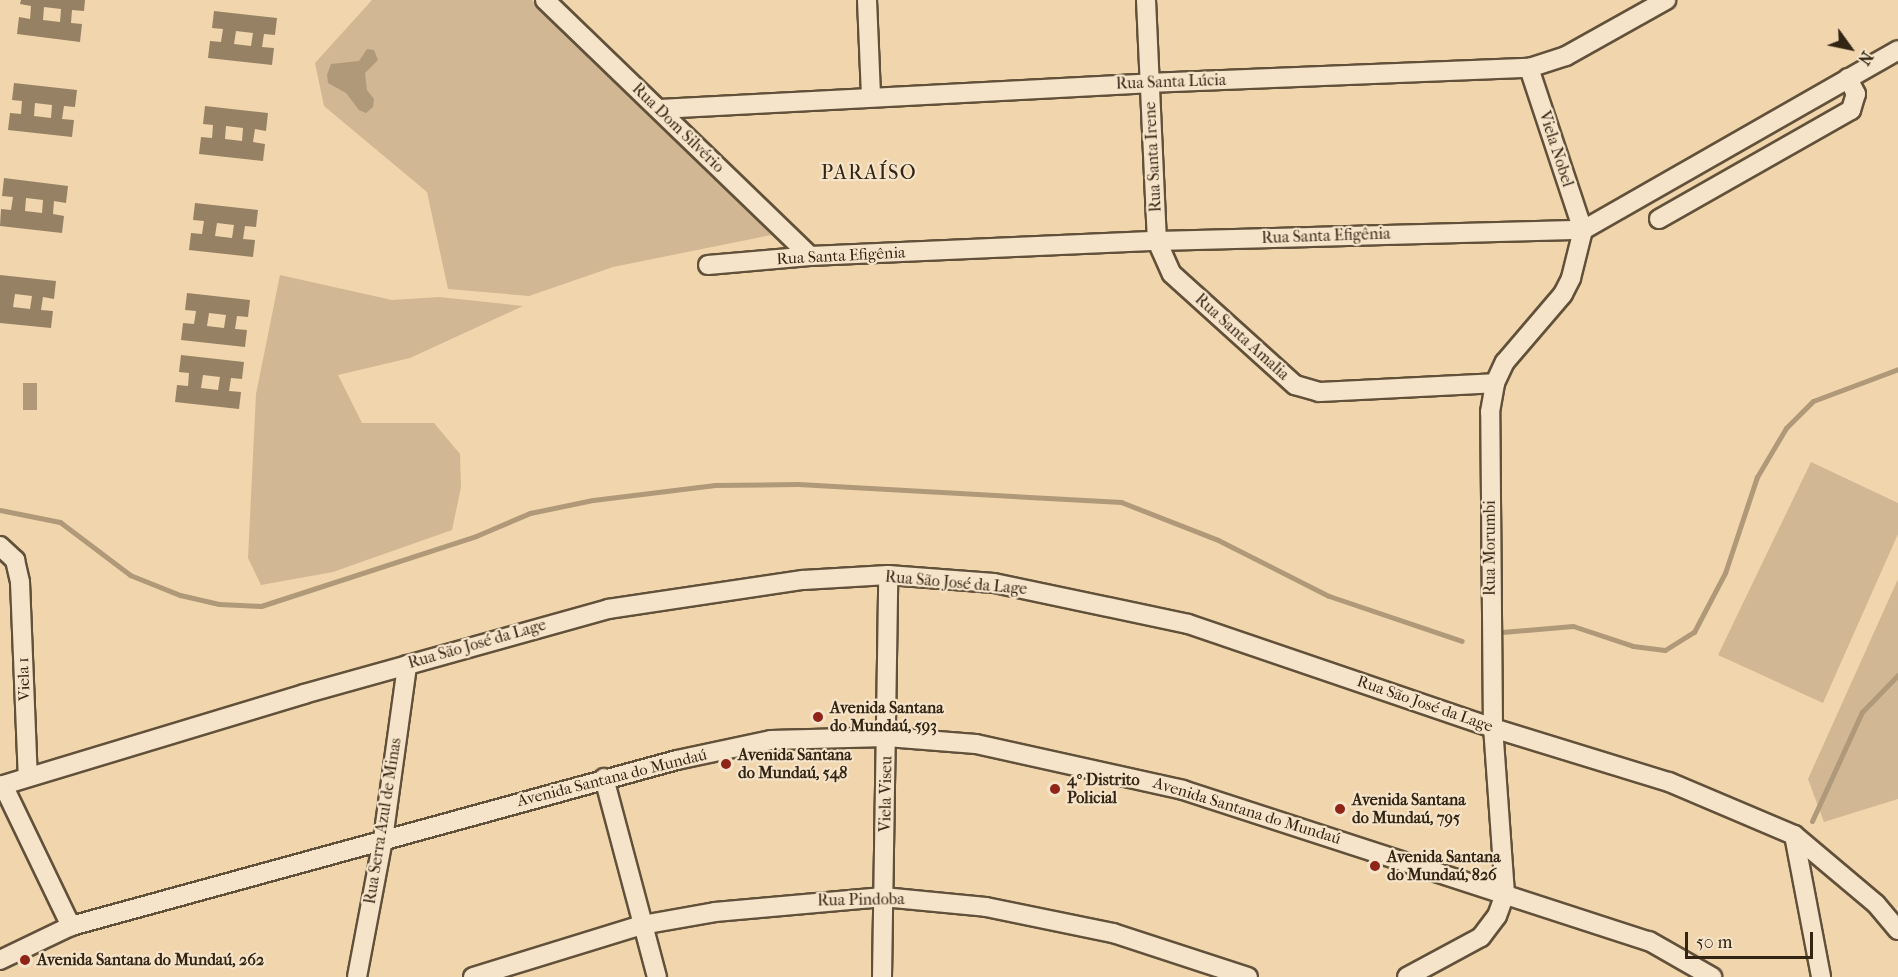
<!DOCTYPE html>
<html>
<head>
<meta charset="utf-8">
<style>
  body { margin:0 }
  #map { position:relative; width:1898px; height:977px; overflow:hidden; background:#f1d5ad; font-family:"IM FELL French Canon",serif }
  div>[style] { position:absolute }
  .green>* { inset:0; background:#d1b793 }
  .water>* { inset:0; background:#b09979; transform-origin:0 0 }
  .stream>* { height:5px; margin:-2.5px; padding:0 2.5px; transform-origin:2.5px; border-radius:2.5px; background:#b09979 }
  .building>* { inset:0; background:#968164 }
  .roads { filter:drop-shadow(2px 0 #62513a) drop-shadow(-2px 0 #62513a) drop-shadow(0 2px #62513a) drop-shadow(0 -2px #62513a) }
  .minor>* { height:18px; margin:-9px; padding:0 9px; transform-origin:9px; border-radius:9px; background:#f6e4ca }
  .dots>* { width:16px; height:16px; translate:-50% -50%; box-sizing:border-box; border:3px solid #f6e4ca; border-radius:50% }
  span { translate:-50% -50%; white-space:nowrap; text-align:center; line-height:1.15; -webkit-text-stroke:4.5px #f6e4ca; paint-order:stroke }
  .street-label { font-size:16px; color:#332514 }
  .poi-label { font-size:16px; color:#332514; font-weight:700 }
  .left { translate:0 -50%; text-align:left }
  .quarter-label { font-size:20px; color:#332514; letter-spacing:1.5px }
  .north { position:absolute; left:1820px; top:18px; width:60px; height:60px; -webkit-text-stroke:4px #f6e4ca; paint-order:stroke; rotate:123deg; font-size:16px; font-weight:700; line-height:24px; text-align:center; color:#332514 }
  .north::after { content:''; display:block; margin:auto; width:21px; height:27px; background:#332514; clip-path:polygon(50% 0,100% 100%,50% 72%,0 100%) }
  .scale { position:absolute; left:1685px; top:932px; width:128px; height:27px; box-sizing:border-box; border:3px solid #332514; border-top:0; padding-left:8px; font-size:18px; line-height:21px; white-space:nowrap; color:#332514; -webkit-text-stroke:4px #f6e4ca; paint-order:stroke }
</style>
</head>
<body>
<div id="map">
  <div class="green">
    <div style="clip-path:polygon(372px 0,532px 0,657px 123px,729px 187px,771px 235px,613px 267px,529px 296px,448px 289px,427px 192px,324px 106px,315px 63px)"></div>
    <div style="clip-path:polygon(280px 275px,392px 300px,439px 297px,523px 306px,410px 358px,338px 375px,362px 423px,434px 423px,460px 454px,461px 487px,452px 530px,333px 572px,261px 585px,248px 558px,256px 394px)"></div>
    <div style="clip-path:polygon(1811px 462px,1898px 503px,1898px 534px,1823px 703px,1718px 655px)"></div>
    <div style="clip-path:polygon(1898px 579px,1898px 799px,1824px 822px,1808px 779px)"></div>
  </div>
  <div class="water">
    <div style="clip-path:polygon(367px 49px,374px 50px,378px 60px,365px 73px,367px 90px,374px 99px,373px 107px,366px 113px,359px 110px,346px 93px,328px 83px,327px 75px,331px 64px,359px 61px)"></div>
    <div style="left:23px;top:383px;width:14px;height:27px"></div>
  </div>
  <div class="stream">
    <div style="left:0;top:510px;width:61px;rotate:11.3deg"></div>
    <div style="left:60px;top:522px;width:88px;rotate:37.1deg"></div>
    <div style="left:130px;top:575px;width:54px;rotate:21.8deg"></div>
    <div style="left:180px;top:595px;width:40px;rotate:13deg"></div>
    <div style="left:219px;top:604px;width:42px;rotate:2.7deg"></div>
    <div style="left:261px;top:606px;width:226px;rotate:-18deg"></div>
    <div style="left:476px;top:536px;width:59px;rotate:-23.1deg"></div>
    <div style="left:530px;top:513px;width:64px;rotate:-11.7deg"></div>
    <div style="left:593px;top:500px;width:123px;rotate:-7deg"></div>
    <div style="left:715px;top:485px;width:83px;rotate:-0.7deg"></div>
    <div style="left:798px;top:484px;width:324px;rotate:3.2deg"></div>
    <div style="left:1121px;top:502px;width:104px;rotate:21.4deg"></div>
    <div style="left:1218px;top:540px;width:124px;rotate:26.8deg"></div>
    <div style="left:1329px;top:596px;width:140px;rotate:18.7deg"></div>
    <div style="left:1502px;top:632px;width:71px;rotate:-4.8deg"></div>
    <div style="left:1573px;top:626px;width:63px;rotate:18.4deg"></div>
    <div style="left:1633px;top:646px;width:32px;rotate:7deg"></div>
    <div style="left:1665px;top:650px;width:34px;rotate:-32deg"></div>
    <div style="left:1694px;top:632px;width:67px;rotate:-62.3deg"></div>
    <div style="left:1725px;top:573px;width:101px;rotate:-71.6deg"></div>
    <div style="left:1757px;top:477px;width:57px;rotate:-59.4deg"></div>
    <div style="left:1786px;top:428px;width:38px;rotate:-45deg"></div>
    <div style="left:1813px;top:401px;width:91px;rotate:-20.6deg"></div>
    <div style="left:1812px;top:821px;width:120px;rotate:-65.4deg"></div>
    <div style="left:1862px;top:712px;width:52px;rotate:-45.8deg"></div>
  </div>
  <div class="building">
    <div style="clip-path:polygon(evenodd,21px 0,85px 0,84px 11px,72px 10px,71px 23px,82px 24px,80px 42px,17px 34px,19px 17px,30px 19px,31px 6px,20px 4px,21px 0,44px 7px,61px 9px,60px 22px,43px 20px,44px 7px)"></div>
    <div style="clip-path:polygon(evenodd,214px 11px,277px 18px,275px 35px,264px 34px,262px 47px,274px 48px,272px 65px,208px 58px,210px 41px,221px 42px,223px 29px,212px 28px,214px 11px,236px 31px,253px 33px,251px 46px,234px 44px,236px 31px)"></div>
    <div style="clip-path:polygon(evenodd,14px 83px,77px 90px,75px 107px,64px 106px,62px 119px,74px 120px,72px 137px,8px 130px,10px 113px,21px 114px,22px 101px,12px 100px,14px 83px,35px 103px,52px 105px,51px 118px,34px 116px,35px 103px)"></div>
    <div style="clip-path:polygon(evenodd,205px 106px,268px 113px,266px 131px,255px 129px,253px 142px,265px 144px,263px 161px,199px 154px,201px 137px,212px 138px,213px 125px,203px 124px,205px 106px,226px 126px,243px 128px,242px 141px,225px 139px,226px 126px)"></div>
    <div style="clip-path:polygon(evenodd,4px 178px,68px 186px,66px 203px,54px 201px,53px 214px,64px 216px,62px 233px,0 226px,1px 209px,11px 210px,13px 197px,2px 196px,4px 178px,26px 198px,43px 200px,42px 213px,25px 211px,26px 198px)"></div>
    <div style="clip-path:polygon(evenodd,195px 203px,258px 210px,256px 227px,245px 226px,243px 239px,255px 240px,253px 257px,189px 250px,191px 233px,202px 234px,204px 221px,193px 220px,195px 203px,217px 223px,234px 225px,232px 238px,215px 236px,217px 223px)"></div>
    <div style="clip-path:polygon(evenodd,0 275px,56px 281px,54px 299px,43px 297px,41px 310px,53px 311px,51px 328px,0 323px,0 275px,15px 294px,32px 296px,30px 309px,13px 307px,15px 294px)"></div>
    <div style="clip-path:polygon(evenodd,187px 293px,250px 300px,248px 317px,237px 316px,235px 329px,247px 330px,245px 347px,181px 340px,183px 323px,194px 324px,196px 311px,185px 310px,187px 293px,209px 313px,226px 315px,224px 328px,207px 326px,209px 313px)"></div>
    <div style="clip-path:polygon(evenodd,181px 355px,244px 362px,242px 379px,231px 378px,229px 391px,241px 392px,239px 409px,175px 402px,177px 385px,188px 386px,189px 373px,179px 372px,181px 355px,203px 375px,220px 377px,218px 390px,201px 388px,203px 375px)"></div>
  </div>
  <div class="roads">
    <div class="minor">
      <div style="left:545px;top:0;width:368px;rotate:44deg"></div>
      <div style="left:867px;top:0;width:96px;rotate:87.6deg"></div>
      <div style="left:1146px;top:0;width:241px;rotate:87.4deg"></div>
      <div style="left:1157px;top:241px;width:36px;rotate:66deg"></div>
      <div style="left:1172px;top:274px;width:166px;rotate:42.1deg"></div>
      <div style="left:1295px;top:385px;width:25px;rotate:16deg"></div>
      <div style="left:1319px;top:392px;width:176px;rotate:-2.9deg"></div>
      <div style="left:1529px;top:68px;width:171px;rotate:71.6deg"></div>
      <div style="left:659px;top:109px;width:490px;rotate:-3deg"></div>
      <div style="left:1148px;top:83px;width:381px;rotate:-2.3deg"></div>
      <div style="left:1529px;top:68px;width:39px;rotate:-18deg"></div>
      <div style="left:1566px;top:56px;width:115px;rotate:-29.2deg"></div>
      <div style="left:1659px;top:219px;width:221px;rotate:-29.6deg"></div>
      <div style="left:1851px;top:110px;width:17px;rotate:-73deg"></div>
      <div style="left:1856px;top:94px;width:18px;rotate:-117deg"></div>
      <div style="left:708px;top:265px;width:102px;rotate:-5deg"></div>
      <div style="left:810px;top:256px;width:347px;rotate:-2.5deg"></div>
      <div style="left:1157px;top:241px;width:426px;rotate:-1.5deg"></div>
      <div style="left:1583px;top:230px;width:363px;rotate:-29.7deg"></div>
      <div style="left:0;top:546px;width:21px;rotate:43deg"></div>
      <div style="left:15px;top:560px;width:23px;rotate:77deg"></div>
      <div style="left:20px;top:582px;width:195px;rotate:87.7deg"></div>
      <div style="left:604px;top:778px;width:206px;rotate:75.1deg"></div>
      <div style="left:3px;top:785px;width:157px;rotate:64.3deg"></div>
      <div style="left:0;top:786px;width:318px;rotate:-16.8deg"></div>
      <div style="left:304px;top:694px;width:316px;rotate:-15.6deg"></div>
      <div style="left:608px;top:609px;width:197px;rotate:-8.5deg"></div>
      <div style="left:803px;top:580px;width:85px;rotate:-3.4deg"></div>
      <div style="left:888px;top:575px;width:106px;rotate:4.3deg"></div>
      <div style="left:994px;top:583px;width:198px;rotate:11.9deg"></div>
      <div style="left:1188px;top:624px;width:322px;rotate:18.8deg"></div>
      <div style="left:1493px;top:728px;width:184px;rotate:17.1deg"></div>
      <div style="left:1669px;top:782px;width:136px;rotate:23deg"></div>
      <div style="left:1794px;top:835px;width:107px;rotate:40.1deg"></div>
      <div style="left:1876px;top:904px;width:34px;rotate:50deg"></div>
      <div style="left:1794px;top:835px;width:145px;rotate:79.2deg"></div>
      <div style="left:0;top:960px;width:79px;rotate:-25.6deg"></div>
      <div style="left:71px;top:926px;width:628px;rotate:-15.32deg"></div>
      <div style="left:677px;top:760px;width:96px;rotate:-12deg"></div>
      <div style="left:771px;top:740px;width:116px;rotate:-1.5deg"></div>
      <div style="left:887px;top:737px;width:89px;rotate:4.5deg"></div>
      <div style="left:976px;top:744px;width:212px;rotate:12.5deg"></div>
      <div style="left:1183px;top:790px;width:490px;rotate:18deg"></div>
      <div style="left:1649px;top:941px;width:73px;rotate:29.7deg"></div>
      <div style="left:357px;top:977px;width:140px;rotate:-79.3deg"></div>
      <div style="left:383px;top:839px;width:176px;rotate:-82.1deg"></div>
      <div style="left:473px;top:977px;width:177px;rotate:-17.1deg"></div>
      <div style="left:642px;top:925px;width:74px;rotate:-10.1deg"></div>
      <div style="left:715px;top:912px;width:169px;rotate:-5.1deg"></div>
      <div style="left:883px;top:897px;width:103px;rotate:5.5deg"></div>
      <div style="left:986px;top:907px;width:130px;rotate:11.6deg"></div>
      <div style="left:1113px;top:933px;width:142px;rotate:18.1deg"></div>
      <div style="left:882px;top:977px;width:402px;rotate:-89.1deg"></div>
      <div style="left:1407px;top:977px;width:84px;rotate:-28.4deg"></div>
      <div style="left:1481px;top:937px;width:26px;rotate:-53deg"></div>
      <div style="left:1497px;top:916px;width:23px;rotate:-70deg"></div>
      <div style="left:1505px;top:894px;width:166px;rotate:-94.1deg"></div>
      <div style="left:1493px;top:728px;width:316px;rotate:-90.5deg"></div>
      <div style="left:1490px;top:412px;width:29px;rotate:-80deg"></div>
      <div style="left:1495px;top:383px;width:23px;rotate:-65deg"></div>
      <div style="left:1505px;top:362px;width:89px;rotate:-49.5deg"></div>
      <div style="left:1563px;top:294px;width:18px;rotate:-63deg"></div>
      <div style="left:1571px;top:278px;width:49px;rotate:-76deg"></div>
    </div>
  </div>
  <div class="dots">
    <div style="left:818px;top:717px;background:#8f2418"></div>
    <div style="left:726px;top:764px;background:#8f2418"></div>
    <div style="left:1055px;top:789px;background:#8f2418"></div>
    <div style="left:1340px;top:809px;background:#8f2418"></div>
    <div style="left:1375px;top:866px;background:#8f2418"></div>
    <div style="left:25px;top:960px;background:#8f2418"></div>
  </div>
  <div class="street-label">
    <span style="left:1171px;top:82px;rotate:-2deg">Rua Santa Lúcia</span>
    <span style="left:678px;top:128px;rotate:44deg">Rua Dom Silvério</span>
    <span style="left:1556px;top:149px;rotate:72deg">Viela Nobel</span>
    <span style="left:1153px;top:157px;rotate:-93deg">Rua Santa Irene</span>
    <span style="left:1326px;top:236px;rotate:-2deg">Rua Santa Efigênia</span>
    <span style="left:841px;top:256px;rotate:-3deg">Rua Santa Efigênia</span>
    <span style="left:1242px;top:337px;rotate:42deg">Rua Santa Amalia</span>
    <span style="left:1490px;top:548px;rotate:-90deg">Rua Morumbi</span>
    <span style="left:956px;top:583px;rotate:5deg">Rua São José da Lage</span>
    <span style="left:477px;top:644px;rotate:-16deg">Rua São José da Lage</span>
    <span style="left:24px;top:679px;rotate:-92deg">Viela 1</span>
    <span style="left:1425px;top:704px;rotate:19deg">Rua São José da Lage</span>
    <span style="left:612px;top:778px;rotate:-14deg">Avenida Santana do Mundaú</span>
    <span style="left:886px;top:794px;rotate:-89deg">Viela Viseu</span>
    <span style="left:1247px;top:811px;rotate:17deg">Avenida Santana do Mundaú</span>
    <span style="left:383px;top:821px;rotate:-81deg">Rua Serra Azul de Minas</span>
    <span style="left:861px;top:900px;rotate:-1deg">Rua Pindoba</span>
  </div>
  <div class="poi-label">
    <span class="left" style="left:830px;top:717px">Avenida Santana<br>do Mundaú, 593</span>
    <span class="left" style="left:738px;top:764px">Avenida Santana<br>do Mundaú, 548</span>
    <span class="left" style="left:1067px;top:789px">4º Distrito<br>Policial</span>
    <span class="left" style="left:1352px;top:809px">Avenida Santana<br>do Mundaú, 795</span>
    <span class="left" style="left:1387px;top:866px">Avenida Santana<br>do Mundaú, 826</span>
    <span class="left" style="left:37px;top:960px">Avenida Santana do Mundaú, 262</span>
  </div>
  <div class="quarter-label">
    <span style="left:869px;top:172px">PARAÍSO</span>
  </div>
  <div class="north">N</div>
  <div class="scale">50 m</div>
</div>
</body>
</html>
